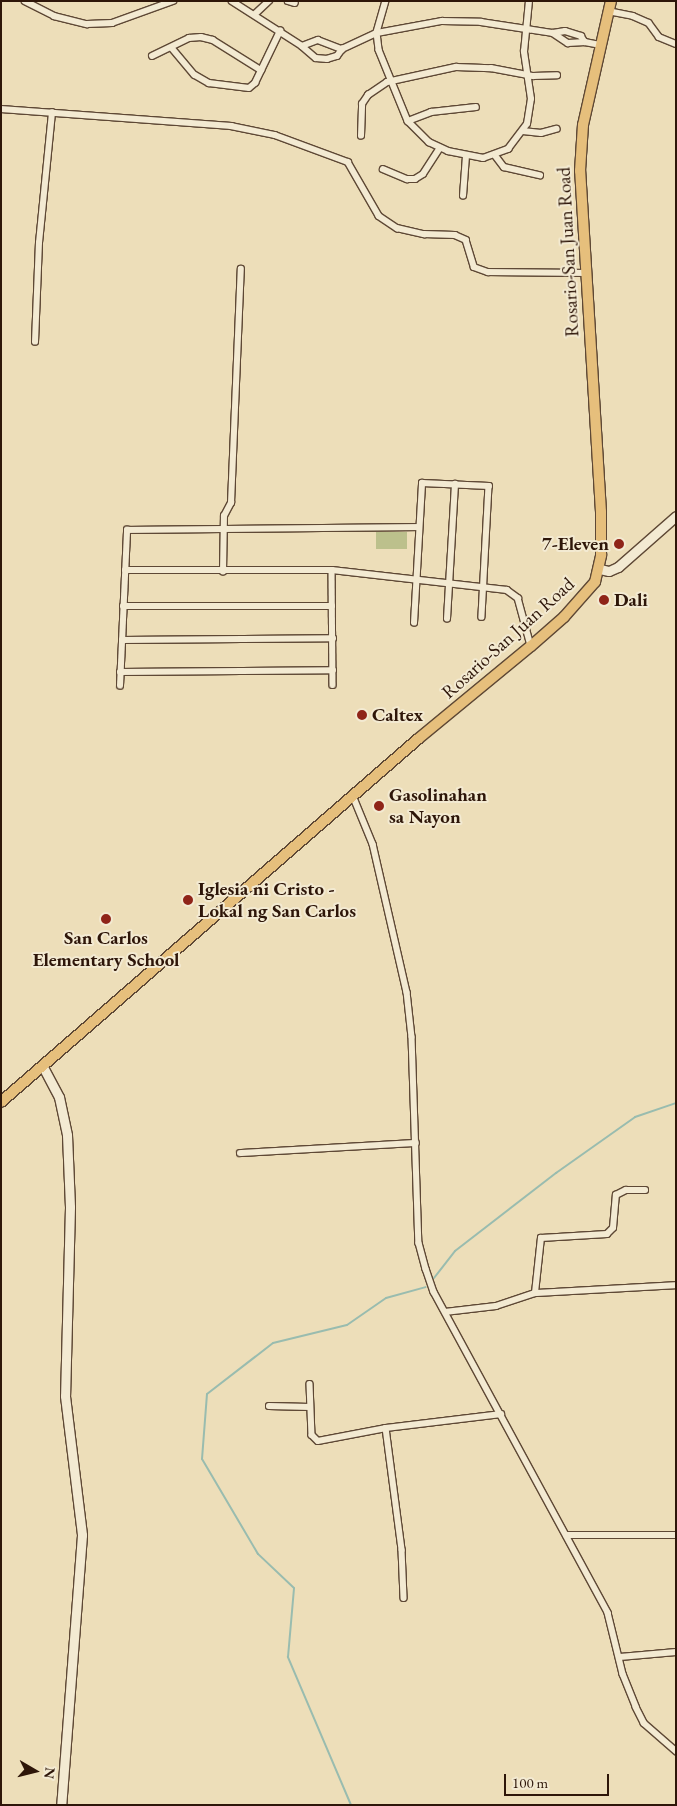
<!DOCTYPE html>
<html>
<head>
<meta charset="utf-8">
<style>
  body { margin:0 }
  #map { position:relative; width:677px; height:1806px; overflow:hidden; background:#eddeb9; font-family:"EB Garamond",serif }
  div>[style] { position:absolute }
  .green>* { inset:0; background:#bcc08c; transform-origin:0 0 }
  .stream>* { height:2px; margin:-1px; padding:0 1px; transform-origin:1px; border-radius:1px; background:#99bcaf }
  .roads { filter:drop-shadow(1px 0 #5e4835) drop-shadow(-1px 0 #5e4835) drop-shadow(0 1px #5e4835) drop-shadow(0 -1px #5e4835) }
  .street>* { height:5.5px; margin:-2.75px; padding:0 2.75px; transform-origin:2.75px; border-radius:2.75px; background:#f3ead2 }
  .secondary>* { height:9px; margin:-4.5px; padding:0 4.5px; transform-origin:4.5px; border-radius:4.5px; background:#f3ead2 }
  .primary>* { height:10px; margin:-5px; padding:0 5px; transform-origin:5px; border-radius:5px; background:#e6bf7c }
  .dots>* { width:14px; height:14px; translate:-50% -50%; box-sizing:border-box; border:2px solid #f3ead2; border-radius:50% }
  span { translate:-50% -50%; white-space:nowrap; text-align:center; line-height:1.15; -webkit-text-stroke:4px #f3ead2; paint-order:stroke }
  .street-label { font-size:19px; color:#2e1609 }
  .poi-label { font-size:19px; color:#2e1609; font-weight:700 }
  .right { translate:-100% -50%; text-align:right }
  .left { translate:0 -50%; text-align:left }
  .frame { position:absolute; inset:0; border:2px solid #2e1609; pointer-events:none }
  .north { position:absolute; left:10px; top:1746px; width:50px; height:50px; -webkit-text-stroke:4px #f3ead2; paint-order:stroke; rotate:98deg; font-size:14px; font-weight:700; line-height:20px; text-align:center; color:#2e1609 }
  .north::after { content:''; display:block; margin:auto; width:18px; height:22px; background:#2e1609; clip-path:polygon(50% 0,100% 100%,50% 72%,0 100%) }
  .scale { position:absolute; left:504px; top:1774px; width:105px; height:22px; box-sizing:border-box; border:2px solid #2e1609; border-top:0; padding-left:6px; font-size:15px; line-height:18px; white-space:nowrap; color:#2e1609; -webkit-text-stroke:4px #f3ead2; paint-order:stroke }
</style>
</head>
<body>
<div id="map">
  <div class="green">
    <div style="left:376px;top:532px;width:31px;height:17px"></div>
  </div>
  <div class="stream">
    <div style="left:434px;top:1278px;width:34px;rotate:-52deg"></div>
    <div style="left:455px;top:1251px;width:128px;rotate:-37.7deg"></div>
    <div style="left:556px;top:1173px;width:97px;rotate:-35.3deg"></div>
    <div style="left:635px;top:1117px;width:43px;rotate:-18.9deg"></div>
    <div style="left:351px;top:1805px;width:161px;rotate:-113.1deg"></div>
    <div style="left:288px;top:1657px;width:69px;rotate:-85deg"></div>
    <div style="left:294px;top:1588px;width:50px;rotate:-136.6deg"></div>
    <div style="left:258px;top:1554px;width:110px;rotate:-120.5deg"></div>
    <div style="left:202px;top:1459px;width:65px;rotate:-85.6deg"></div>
    <div style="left:207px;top:1394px;width:83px;rotate:-37.7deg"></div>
    <div style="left:273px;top:1343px;width:76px;rotate:-13.7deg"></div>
    <div style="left:347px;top:1325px;width:47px;rotate:-34.7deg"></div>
    <div style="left:386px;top:1298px;width:41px;rotate:-15.4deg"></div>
  </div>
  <div class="roads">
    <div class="street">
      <div style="left:25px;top:1px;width:33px;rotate:27deg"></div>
      <div style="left:54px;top:16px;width:34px;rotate:14deg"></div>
      <div style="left:87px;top:24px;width:25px;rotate:-2deg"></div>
      <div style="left:112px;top:23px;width:65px;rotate:-19.8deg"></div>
      <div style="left:232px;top:1px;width:83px;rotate:32.7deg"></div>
      <div style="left:302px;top:46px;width:17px;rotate:-21deg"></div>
      <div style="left:318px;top:40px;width:26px;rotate:21deg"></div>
      <div style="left:342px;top:49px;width:38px;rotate:-25deg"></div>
      <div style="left:377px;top:33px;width:66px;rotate:-10.5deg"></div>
      <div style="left:442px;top:21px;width:39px;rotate:1deg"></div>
      <div style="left:481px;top:22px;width:73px;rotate:8.7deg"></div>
      <div style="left:553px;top:33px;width:12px;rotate:-9deg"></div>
      <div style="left:565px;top:31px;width:17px;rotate:17deg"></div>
      <div style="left:581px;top:36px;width:7px;rotate:56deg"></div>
      <div style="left:288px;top:1px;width:7px;rotate:16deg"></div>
      <div style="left:386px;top:1px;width:33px;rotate:106deg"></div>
      <div style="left:377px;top:33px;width:17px;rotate:83deg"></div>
      <div style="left:379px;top:50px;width:77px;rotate:67.8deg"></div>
      <div style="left:408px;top:121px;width:30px;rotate:45deg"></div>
      <div style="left:429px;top:142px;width:21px;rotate:25deg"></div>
      <div style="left:448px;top:151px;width:36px;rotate:11deg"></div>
      <div style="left:483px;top:158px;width:27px;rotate:-20deg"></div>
      <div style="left:508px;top:149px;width:31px;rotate:-53deg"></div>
      <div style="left:527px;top:124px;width:25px;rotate:-81deg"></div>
      <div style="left:531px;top:99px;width:48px;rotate:-98.5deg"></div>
      <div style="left:524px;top:52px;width:51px;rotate:-84.4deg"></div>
      <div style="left:608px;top:11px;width:25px;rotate:11deg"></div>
      <div style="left:633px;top:16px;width:17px;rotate:24deg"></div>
      <div style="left:649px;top:23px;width:17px;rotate:54deg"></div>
      <div style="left:659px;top:37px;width:18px;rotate:22deg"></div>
      <div style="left:255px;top:14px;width:19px;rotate:-43deg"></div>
      <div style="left:553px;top:33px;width:18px;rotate:34deg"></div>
      <div style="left:568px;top:43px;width:17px;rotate:-3deg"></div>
      <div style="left:585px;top:42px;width:16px;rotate:11deg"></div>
      <div style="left:302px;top:46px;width:18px;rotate:41deg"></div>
      <div style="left:316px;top:58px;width:11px;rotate:5deg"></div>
      <div style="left:327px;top:59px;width:10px;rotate:-17deg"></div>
      <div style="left:337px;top:56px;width:9px;rotate:-54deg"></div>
      <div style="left:172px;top:48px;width:35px;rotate:50deg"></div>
      <div style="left:195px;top:75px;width:16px;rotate:30deg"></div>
      <div style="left:209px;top:83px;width:40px;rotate:7.1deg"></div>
      <div style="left:249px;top:88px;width:8px;rotate:-40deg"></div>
      <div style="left:255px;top:83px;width:58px;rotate:-64.3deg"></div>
      <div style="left:152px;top:56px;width:41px;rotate:-25.9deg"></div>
      <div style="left:189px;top:38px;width:12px;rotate:-5deg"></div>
      <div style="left:201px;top:37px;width:12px;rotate:14deg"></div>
      <div style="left:213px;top:40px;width:57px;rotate:32deg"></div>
      <div style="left:1px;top:109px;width:231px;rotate:4.2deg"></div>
      <div style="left:231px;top:126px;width:45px;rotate:11.6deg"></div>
      <div style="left:275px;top:135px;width:78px;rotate:20.3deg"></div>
      <div style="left:348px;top:162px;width:62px;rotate:60.1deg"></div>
      <div style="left:379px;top:216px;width:22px;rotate:34deg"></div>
      <div style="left:397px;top:228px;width:28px;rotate:13deg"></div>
      <div style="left:424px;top:234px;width:31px;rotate:2deg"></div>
      <div style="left:455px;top:235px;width:12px;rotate:24deg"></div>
      <div style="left:466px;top:240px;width:28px;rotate:73deg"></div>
      <div style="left:474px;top:267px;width:15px;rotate:20deg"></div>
      <div style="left:488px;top:272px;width:97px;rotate:0.6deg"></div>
      <div style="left:408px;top:121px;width:25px;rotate:-21deg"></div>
      <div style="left:431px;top:112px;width:45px;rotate:-6.3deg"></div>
      <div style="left:523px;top:131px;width:18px;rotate:6deg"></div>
      <div style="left:541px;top:133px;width:16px;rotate:-15deg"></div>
      <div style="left:361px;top:136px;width:32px;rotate:-88deg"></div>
      <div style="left:362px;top:104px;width:11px;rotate:-56deg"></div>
      <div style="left:368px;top:95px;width:23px;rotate:-34deg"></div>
      <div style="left:387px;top:82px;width:71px;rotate:-12.3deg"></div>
      <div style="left:456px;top:67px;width:35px;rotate:2deg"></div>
      <div style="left:491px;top:68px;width:43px;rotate:10.8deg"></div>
      <div style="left:533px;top:76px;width:24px;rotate:-2deg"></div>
      <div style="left:495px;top:155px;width:15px;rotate:53deg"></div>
      <div style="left:504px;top:167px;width:37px;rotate:13deg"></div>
      <div style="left:383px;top:169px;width:26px;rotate:23deg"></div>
      <div style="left:407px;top:179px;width:8px"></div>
      <div style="left:415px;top:179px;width:9px;rotate:-32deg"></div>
      <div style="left:423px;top:174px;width:31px;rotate:-57deg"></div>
      <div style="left:463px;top:196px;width:40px;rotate:-85.7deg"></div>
      <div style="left:35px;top:342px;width:99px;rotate:-87.7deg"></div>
      <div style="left:39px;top:243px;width:131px;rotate:-84.3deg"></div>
      <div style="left:125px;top:570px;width:207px"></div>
      <div style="left:332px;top:570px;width:176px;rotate:6.5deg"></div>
      <div style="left:507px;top:590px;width:14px;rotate:36deg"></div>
      <div style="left:518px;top:598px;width:50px;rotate:74.8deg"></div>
      <div style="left:332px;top:570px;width:115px;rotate:89.5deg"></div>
      <div style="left:223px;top:572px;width:56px;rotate:-89deg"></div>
      <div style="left:224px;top:516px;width:15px;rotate:-62deg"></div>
      <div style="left:231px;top:503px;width:234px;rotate:-87.6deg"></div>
      <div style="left:123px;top:606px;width:209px"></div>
      <div style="left:447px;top:619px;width:135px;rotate:-86.6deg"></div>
      <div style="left:414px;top:623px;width:140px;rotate:-86.7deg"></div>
      <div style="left:422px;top:483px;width:67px;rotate:2.6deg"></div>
      <div style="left:489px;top:486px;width:131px;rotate:93.1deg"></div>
      <div style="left:122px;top:640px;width:211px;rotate:-0.5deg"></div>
      <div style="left:120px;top:672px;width:213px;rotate:-0.5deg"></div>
      <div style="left:120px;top:686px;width:156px;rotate:-87.4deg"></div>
      <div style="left:127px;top:530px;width:292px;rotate:-0.6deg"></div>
      <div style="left:354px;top:798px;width:50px;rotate:67.6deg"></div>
      <div style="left:373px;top:844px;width:152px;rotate:77.1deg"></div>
      <div style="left:407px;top:992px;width:45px;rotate:83.7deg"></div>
      <div style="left:412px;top:1037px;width:206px;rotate:88.1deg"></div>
      <div style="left:419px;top:1243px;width:27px;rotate:75deg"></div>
      <div style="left:426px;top:1269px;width:24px;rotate:71deg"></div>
      <div style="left:434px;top:1292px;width:365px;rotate:61.5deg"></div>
      <div style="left:608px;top:1613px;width:63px;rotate:76.2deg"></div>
      <div style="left:623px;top:1674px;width:35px;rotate:68deg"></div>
      <div style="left:636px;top:1707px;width:18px;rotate:63deg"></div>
      <div style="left:644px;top:1723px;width:43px;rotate:41.2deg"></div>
      <div style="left:240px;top:1153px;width:176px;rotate:-3.3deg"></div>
      <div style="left:535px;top:1293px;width:55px;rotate:-83.8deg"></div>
      <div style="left:541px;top:1238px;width:66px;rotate:-3.5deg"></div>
      <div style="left:607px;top:1234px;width:8px;rotate:-45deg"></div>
      <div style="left:613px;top:1228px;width:33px;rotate:-85deg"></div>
      <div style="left:616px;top:1195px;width:11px;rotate:-27deg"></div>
      <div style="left:626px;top:1190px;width:19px"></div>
      <div style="left:445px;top:1312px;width:51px;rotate:-6.7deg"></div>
      <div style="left:496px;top:1306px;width:41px;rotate:-18.4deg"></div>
      <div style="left:535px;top:1293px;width:141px;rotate:-3.2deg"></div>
      <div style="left:310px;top:1384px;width:51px;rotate:87.8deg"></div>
      <div style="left:312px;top:1435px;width:8px;rotate:45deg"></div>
      <div style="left:318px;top:1441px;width:69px;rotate:-10.8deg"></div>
      <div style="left:386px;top:1428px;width:116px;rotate:-6.9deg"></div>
      <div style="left:269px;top:1406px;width:41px;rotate:1.4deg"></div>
      <div style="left:386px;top:1428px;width:123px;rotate:82.5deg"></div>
      <div style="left:402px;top:1550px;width:48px;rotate:87.6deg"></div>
      <div style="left:566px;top:1535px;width:110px"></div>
      <div style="left:620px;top:1657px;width:56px;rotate:-5.1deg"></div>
    </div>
    <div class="secondary">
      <div style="left:600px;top:569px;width:9px;rotate:13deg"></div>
      <div style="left:609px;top:571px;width:10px;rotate:-24deg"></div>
      <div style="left:618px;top:567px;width:77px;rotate:-41.3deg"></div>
      <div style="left:42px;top:1065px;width:36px;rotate:62deg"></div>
      <div style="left:59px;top:1097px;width:39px;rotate:78deg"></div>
      <div style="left:67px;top:1135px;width:72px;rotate:87.6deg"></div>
      <div style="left:70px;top:1207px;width:189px;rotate:91.5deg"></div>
      <div style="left:65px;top:1396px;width:140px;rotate:83deg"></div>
      <div style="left:82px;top:1535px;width:271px;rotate:94.4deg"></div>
    </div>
    <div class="primary">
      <div style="left:1px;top:1102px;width:553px;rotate:-41.04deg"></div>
      <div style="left:418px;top:739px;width:146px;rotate:-39.5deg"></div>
      <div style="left:531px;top:646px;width:44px;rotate:-41.3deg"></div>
      <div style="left:564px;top:617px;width:47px;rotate:-48.5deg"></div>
      <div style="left:595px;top:582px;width:28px;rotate:-77deg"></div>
      <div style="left:601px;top:555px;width:43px;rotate:-90deg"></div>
      <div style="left:601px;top:512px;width:342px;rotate:-93.5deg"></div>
      <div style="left:580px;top:171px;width:46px;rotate:-86.3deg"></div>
      <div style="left:583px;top:125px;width:127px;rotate:-77.3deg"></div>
    </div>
  </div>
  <div class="dots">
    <div style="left:619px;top:544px;background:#8f2418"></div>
    <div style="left:604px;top:600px;background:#8f2418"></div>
    <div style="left:362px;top:715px;background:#8f2418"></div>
    <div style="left:379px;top:806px;background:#8f2418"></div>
    <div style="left:188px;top:900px;background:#8f2418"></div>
    <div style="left:106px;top:919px;background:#8f2418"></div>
  </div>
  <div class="street-label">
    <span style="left:568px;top:252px;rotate:-93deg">Rosario-San Juan Road</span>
    <span style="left:508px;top:638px;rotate:-42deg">Rosario-San Juan Road</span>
  </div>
  <div class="poi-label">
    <span class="right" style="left:609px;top:544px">7-Eleven</span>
    <span class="left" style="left:614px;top:600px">Dali</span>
    <span class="left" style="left:372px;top:715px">Caltex</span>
    <span class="left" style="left:389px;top:806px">Gasolinahan<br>sa Nayon</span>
    <span class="left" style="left:198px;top:900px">Iglesia ni Cristo -<br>Lokal ng San Carlos</span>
    <span style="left:106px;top:949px">San Carlos<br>Elementary School</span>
  </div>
  <div class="frame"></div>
  <div class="north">N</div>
  <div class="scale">100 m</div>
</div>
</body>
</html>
